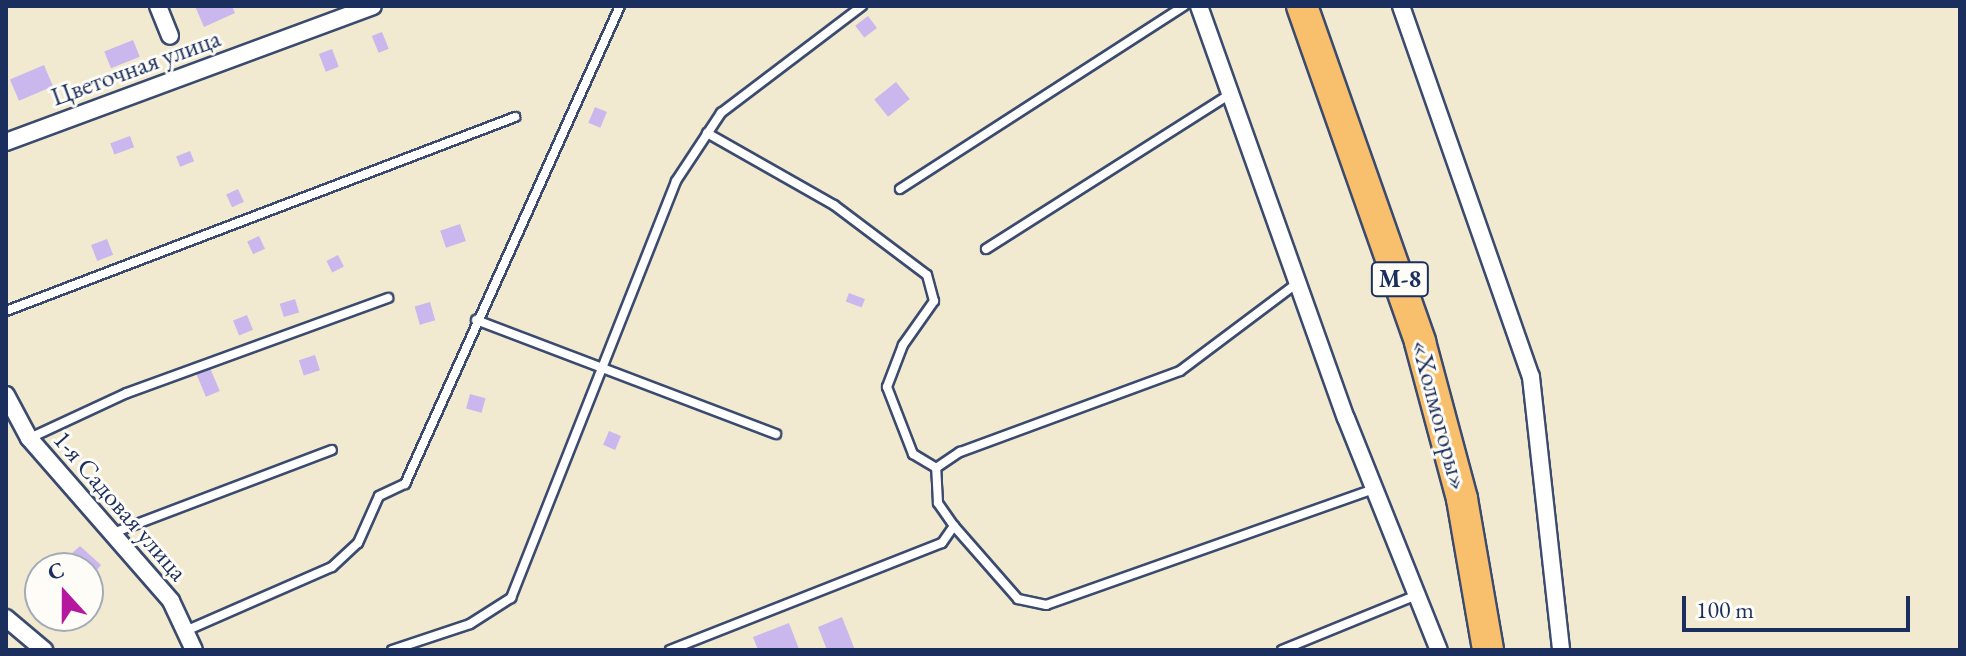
<!DOCTYPE html>
<html>
<head>
<meta charset="utf-8">
<style>
  body { margin:0 }
  #map { position:relative; width:1966px; height:656px; overflow:hidden; background:#f1e9d0; font-family:"EB Garamond",serif }
  div>[style] { position:absolute }
  .building>* { inset:0; background:#cab7ed; transform-origin:0 0 }
  .roads { filter:drop-shadow(2px 0 #3b4b6f) drop-shadow(-2px 0 #3b4b6f) drop-shadow(0 2px #3b4b6f) drop-shadow(0 -2px #3b4b6f) }
  .lane>* { height:8px; margin:-4px; padding:0 4px; transform-origin:4px; border-radius:4px; background:#fff }
  .street>* { height:16px; margin:-8px; padding:0 8px; transform-origin:8px; border-radius:8px; background:#fff }
  .highway>* { height:30px; margin:-15px; padding:0 15px; transform-origin:15px; border-radius:15px; background:#f8bf6c }
  span { translate:-50% -50%; white-space:nowrap; text-align:center; line-height:1.15; -webkit-text-stroke:6px #fdfcf7; paint-order:stroke }
  .shield-label span { padding:2px 6px; background:#fdfcf7; border:2px solid; border-radius:6px; -webkit-text-stroke-width:0 }
  .shield-label { font-size:24px; color:#1b2f5e; font-weight:700 }
  .street-label { font-size:26px; color:#1b2f5e }
  .frame { position:absolute; inset:0; border:8px solid #1b2f5e; pointer-events:none }
  .north { position:absolute; left:24px; top:552px; width:80px; height:80px; box-sizing:border-box; background:#fdfcf7; border:2px solid #a3aaba; border-radius:50%; rotate:339deg; font-size:22px; font-weight:700; line-height:32px; text-align:center; color:#1b2f5e }
  .north::after { content:''; display:block; margin:auto; width:28px; height:36px; background:#b5179e; clip-path:polygon(50% 0,100% 100%,50% 72%,0 100%) }
  .scale { position:absolute; left:1682px; top:596px; width:228px; height:36px; box-sizing:border-box; border:4px solid #1b2f5e; border-top:0; padding-left:10px; font-size:24px; line-height:28px; white-space:nowrap; color:#1b2f5e; -webkit-text-stroke:6px #fdfcf7; paint-order:stroke }
</style>
</head>
<body>
<div id="map">
  <div class="building">
    <div style="clip-path:polygon(195px 6px,232px 6px,235px 13px,204px 27px)"></div>
    <div style="left:868px;top:16px;width:15px;height:16px;rotate:53deg"></div>
    <div style="left:382px;top:32px;width:18px;height:11px;rotate:68deg"></div>
    <div style="left:133px;top:40px;width:18px;height:31px;rotate:68deg"></div>
    <div style="left:332px;top:49px;width:19px;height:14px;rotate:69deg"></div>
    <div style="left:44px;top:65px;width:23px;height:37px;rotate:67deg"></div>
    <div style="left:896px;top:82px;width:22px;height:28px;rotate:51deg"></div>
    <div style="left:595px;top:107px;width:13px;height:17px;rotate:23deg"></div>
    <div style="left:130px;top:136px;width:12px;height:21px;rotate:70deg"></div>
    <div style="left:190px;top:151px;width:11px;height:15px;rotate:68deg"></div>
    <div style="left:238px;top:189px;width:14px;height:13px;rotate:65deg"></div>
    <div style="left:460px;top:224px;width:18px;height:21px;rotate:71deg"></div>
    <div style="left:259px;top:236px;width:14px;height:13px;rotate:65deg"></div>
    <div style="left:107px;top:239px;width:17px;height:17px;rotate:69deg"></div>
    <div style="left:338px;top:255px;width:13px;height:13px;rotate:63deg"></div>
    <div style="left:849px;top:293px;width:17px;height:9px;rotate:21deg"></div>
    <div style="left:295px;top:299px;width:14px;height:16px;rotate:73deg"></div>
    <div style="left:430px;top:302px;width:19px;height:16px;rotate:74deg"></div>
    <div style="left:247px;top:315px;width:16px;height:15px;rotate:68deg"></div>
    <div style="left:315px;top:355px;width:16px;height:17px;rotate:72deg"></div>
    <div style="left:210px;top:368px;width:25px;height:15px;rotate:67deg"></div>
    <div style="left:470px;top:394px;width:16px;height:15px;rotate:15deg"></div>
    <div style="left:609px;top:431px;width:13px;height:15px;rotate:23deg"></div>
    <div style="clip-path:polygon(80px 546px,101px 565px,88px 581px,88px 568px,59px 565px)"></div>
    <div style="clip-path:polygon(842px 617px,855px 650px,827px 650px,818px 627px)"></div>
    <div style="clip-path:polygon(789px 623px,799px 649px,758px 650px,753px 637px)"></div>
  </div>
  <div class="roads">
    <div class="lane">
      <div style="left:707px;top:133px;width:146px;rotate:29.6deg"></div>
      <div style="left:834px;top:205px;width:116px;rotate:37deg"></div>
      <div style="left:927px;top:275px;width:27px;rotate:75deg"></div>
      <div style="left:934px;top:301px;width:54px;rotate:125.2deg"></div>
      <div style="left:903px;top:345px;width:45px;rotate:110.9deg"></div>
      <div style="left:887px;top:387px;width:72px;rotate:68.8deg"></div>
      <div style="left:913px;top:454px;width:27px;rotate:31deg"></div>
      <div style="left:900px;top:189px;width:338px;rotate:-32.8deg"></div>
      <div style="left:986px;top:249px;width:289px;rotate:-32.4deg"></div>
      <div style="left:6px;top:311px;width:545px;rotate:-20.86deg"></div>
      <div style="left:476px;top:320px;width:321px;rotate:20.8deg"></div>
      <div style="left:30px;top:438px;width:107px;rotate:-24.9deg"></div>
      <div style="left:127px;top:393px;width:278px;rotate:-20deg"></div>
      <div style="left:954px;top:526px;width:97px;rotate:48.8deg"></div>
      <div style="left:1018px;top:599px;width:29px;rotate:12deg"></div>
      <div style="left:1046px;top:605px;width:347px;rotate:-19.5deg"></div>
      <div style="left:113px;top:533px;width:234px;rotate:-20.8deg"></div>
      <div style="left:190px;top:629px;width:155px;rotate:-23.6deg"></div>
      <div style="left:332px;top:567px;width:35px;rotate:-43deg"></div>
      <div style="left:358px;top:543px;width:51px;rotate:-65.9deg"></div>
      <div style="left:379px;top:496px;width:29px;rotate:-25deg"></div>
      <div style="left:405px;top:484px;width:524px;rotate:-65.78deg"></div>
      <div style="left:392px;top:650px;width:82px;rotate:-18.4deg"></div>
      <div style="left:470px;top:624px;width:49px;rotate:-32.4deg"></div>
      <div style="left:511px;top:598px;width:448px;rotate:-68.4deg"></div>
      <div style="left:676px;top:181px;width:82px;rotate:-56.5deg"></div>
      <div style="left:721px;top:113px;width:177px;rotate:-37.2deg"></div>
      <div style="left:670px;top:650px;width:292px;rotate:-21.5deg"></div>
      <div style="left:942px;top:543px;width:21px;rotate:-55deg"></div>
      <div style="left:954px;top:526px;width:28px;rotate:-125deg"></div>
      <div style="left:938px;top:503px;width:35px;rotate:-93deg"></div>
      <div style="left:936px;top:468px;width:29px;rotate:-34deg"></div>
      <div style="left:960px;top:452px;width:234px;rotate:-20.2deg"></div>
      <div style="left:1180px;top:371px;width:146px;rotate:-36.9deg"></div>
      <div style="left:1282px;top:650px;width:148px;rotate:-22.2deg"></div>
    </div>
    <div class="street">
      <div style="left:158px;top:6px;width:32px;rotate:68deg"></div>
      <div style="left:1199px;top:6px;width:437px;rotate:70.4deg"></div>
      <div style="left:1346px;top:418px;width:250px;rotate:68.2deg"></div>
      <div style="left:1401px;top:6px;width:393px;rotate:70.7deg"></div>
      <div style="left:1531px;top:377px;width:275px;rotate:83.7deg"></div>
      <div style="left:6px;top:142px;width:391px;rotate:-20.3deg"></div>
      <div style="left:6px;top:395px;width:49px;rotate:61.9deg"></div>
      <div style="left:29px;top:438px;width:216px;rotate:48.9deg"></div>
      <div style="left:171px;top:601px;width:54px;rotate:64.9deg"></div>
      <div style="left:6px;top:618px;width:50px;rotate:40.1deg"></div>
    </div>
    <div class="highway">
      <div style="left:1302px;top:6px;width:356px;rotate:70.6deg"></div>
      <div style="left:1420px;top:342px;width:163px;rotate:75deg"></div>
      <div style="left:1462px;top:499px;width:153px;rotate:80.2deg"></div>
    </div>
  </div>
  <div class="shield-label">
    <span style="left:1400px;top:279px">М-8</span>
  </div>
  <div class="street-label">
    <span style="left:136px;top:68px;rotate:-20deg">Цветочная улица</span>
    <span style="left:1439px;top:415px;rotate:75deg">«Холмогоры»</span>
    <span style="left:120px;top:506px;rotate:49deg">1-я Садовая улица</span>
  </div>
  <div class="frame"></div>
  <div class="north">С</div>
  <div class="scale">100 m</div>
</div>
</body>
</html>
